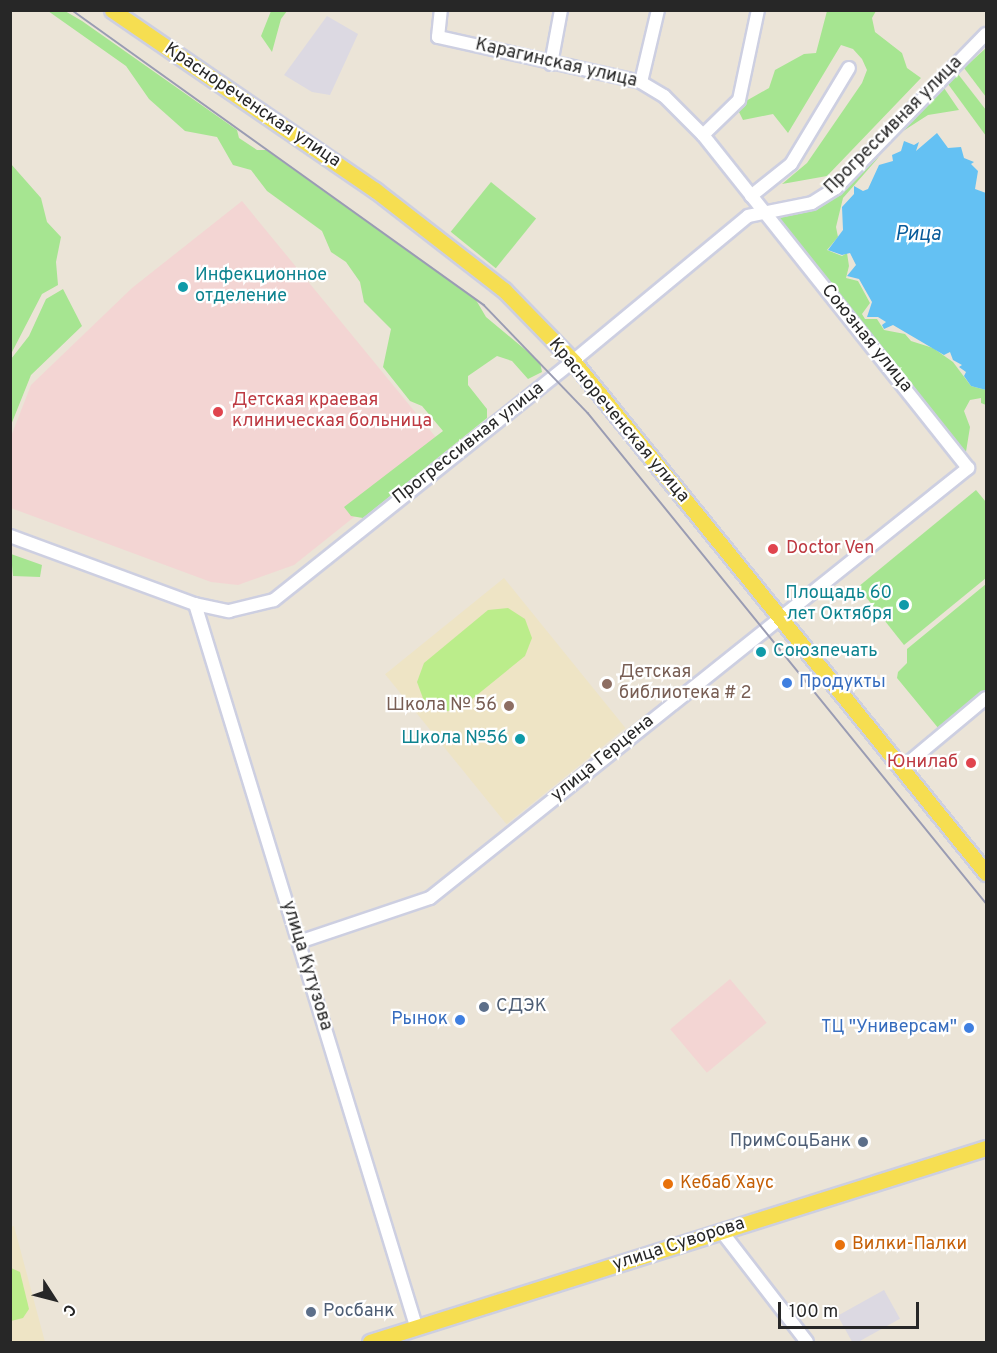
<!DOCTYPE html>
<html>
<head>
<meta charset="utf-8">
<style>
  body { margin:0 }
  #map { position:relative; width:997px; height:1353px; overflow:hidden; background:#ebe4d7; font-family:Overpass,sans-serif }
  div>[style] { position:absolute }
  .industrial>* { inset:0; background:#dcd9e2; transform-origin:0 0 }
  .education>* { inset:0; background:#eee4c5; transform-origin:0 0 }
  .medical>* { inset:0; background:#f3d5d3; transform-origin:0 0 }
  .green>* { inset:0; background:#a6e591; transform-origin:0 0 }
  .pitch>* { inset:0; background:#bbed8b }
  .water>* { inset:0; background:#64c1f3 }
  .roads { filter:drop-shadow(2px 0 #cdcfe1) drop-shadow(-2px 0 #cdcfe1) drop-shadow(0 2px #cdcfe1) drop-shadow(0 -2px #cdcfe1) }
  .minor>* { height:12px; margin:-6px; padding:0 6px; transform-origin:6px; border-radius:6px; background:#fff }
  .major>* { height:15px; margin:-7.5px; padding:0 7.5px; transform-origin:7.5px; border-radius:7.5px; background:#f6de51 }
  .tram>* { height:1.5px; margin:-0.75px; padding:0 0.75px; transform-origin:0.75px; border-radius:0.75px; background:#9a9cb3 }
  .dots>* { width:16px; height:16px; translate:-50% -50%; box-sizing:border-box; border:3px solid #fff; border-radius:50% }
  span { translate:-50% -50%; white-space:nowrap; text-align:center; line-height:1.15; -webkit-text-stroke:4.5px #fff; paint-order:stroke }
  .street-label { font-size:18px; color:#272727 }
  .culture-label { font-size:18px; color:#0d838f }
  .left { translate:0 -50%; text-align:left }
  .right { translate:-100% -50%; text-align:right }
  .health-label { font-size:18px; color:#be3a42 }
  .education-label { font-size:18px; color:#785e54 }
  .shop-label { font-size:18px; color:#366cbe }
  .service-label { font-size:18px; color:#4e5e75 }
  .food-label { font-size:18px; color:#c56008 }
  .water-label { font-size:20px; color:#085b9a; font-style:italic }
  .frame { position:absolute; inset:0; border:12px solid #272727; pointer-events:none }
  .north { position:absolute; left:24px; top:1269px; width:60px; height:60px; -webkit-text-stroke:4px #fff; paint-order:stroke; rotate:126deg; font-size:16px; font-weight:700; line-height:24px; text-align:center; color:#272727 }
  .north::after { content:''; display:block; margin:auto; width:21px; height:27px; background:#272727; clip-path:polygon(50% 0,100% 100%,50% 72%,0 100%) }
  .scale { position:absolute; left:778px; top:1302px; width:141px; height:27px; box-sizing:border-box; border:3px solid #272727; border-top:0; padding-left:8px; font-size:18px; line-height:21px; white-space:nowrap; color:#272727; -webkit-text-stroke:4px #fff; paint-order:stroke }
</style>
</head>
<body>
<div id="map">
  <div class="industrial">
    <div style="clip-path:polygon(327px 16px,358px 34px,330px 95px,312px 92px,284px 75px)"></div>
    <div style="left:884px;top:1290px;width:33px;height:53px;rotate:61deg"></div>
  </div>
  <div class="education">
    <div style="left:504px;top:578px;width:193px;height:153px;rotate:51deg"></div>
    <div style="clip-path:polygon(14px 1226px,45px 1342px,11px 1342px,10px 1227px)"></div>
  </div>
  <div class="medical">
    <div style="clip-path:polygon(242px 201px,443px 446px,294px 565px,238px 585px,211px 582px,11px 508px,10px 439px,31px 385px,132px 288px)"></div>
    <div style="left:730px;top:979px;width:57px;height:78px;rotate:50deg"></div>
  </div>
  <div class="green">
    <div style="clip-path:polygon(48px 11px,65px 11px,82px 21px,237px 130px,239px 138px,257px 150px,266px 150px,476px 300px,486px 317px,540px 362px,542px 372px,528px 379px,512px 361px,497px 356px,468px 376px,468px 385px,487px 409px,487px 418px,363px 518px,351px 516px,344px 507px,443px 431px,422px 406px,410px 401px,383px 367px,391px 329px,364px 302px,360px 282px,346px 262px,331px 252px,322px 231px,267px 191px,251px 170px,233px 165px,217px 137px,185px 131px,149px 99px,126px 66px)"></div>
    <div style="clip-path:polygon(271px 11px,287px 11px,281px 19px,272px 52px,261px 36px)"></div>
    <div style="clip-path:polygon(827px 11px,876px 11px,872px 18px,875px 32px,902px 53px,907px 68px,921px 78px,827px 176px,782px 184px,807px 163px,862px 83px,867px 70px,862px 59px,853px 49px,841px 45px,788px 133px,773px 114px,743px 120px,739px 112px,746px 101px,769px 88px,775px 70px,804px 54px,816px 53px)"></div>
    <div style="clip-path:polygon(986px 48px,986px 97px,964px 68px)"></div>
    <div style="clip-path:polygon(958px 74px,986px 110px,986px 136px,948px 84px)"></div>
    <div style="clip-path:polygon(944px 88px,959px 110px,928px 115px,900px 133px)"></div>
    <div style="clip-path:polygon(879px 157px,843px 198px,836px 227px,838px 237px,827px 250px,842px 256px,847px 253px,849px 266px,846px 278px,858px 281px,870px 303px,862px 314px,865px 319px,877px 319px,884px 330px,905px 334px,911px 341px,933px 348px,953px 362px,971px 386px,986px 390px,986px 405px,981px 403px,981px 398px,970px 400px,964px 411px,970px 427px,965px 458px,776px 219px,825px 204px)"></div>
    <div style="clip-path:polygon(11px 164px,41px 198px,47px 222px,61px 237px,56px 262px,58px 285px,42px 294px,11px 354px)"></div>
    <div style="left:491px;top:182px;width:58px;height:64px;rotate:39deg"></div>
    <div style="clip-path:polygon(63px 289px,82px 326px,31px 375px,11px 425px,11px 359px,29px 336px,46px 299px)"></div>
    <div style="clip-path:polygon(976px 490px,986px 502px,986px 578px,904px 645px,858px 587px)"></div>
    <div style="clip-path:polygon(11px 554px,42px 565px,40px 577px,13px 576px)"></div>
    <div style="clip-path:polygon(986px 584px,986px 690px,939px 729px,897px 678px,898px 672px,907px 663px,907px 649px)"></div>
  </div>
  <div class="pitch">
    <div style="clip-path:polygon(508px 608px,525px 619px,532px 638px,525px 656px,461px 708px,443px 712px,424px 701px,417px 682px,424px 663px,488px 610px)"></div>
    <div style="clip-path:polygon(11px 1268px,20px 1272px,29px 1309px,23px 1318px,11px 1321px)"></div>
  </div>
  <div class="water">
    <div style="clip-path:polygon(937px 133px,948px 148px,961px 147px,964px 158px,974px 162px,971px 164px,978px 171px,975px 189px,986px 193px,986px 390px,971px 386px,964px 376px,966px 372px,959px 367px,962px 365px,953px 360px,950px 352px,944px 355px,893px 325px,884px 329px,882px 325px,886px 322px,878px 317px,867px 317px,872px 302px,859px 279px,847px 276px,856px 265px,850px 253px,842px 255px,828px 250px,843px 230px,842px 207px,854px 194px,854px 186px,863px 191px,868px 189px,879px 165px,893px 161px,892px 155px,901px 151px,904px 141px,914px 145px,919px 142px,916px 151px)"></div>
  </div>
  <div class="roads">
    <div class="minor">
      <div style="left:551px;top:64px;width:55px;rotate:-79.5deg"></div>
      <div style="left:641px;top:82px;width:74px;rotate:-76.7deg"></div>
      <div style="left:703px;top:135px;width:50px;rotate:-44.2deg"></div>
      <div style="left:739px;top:100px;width:92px;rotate:-78.1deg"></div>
      <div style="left:751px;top:196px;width:51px;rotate:-38.7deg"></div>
      <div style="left:791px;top:164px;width:112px;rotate:-58.9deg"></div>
      <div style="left:10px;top:536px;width:197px;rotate:20.2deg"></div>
      <div style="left:195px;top:604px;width:35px;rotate:12deg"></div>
      <div style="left:229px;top:611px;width:46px;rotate:-13.7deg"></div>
      <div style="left:274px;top:600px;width:383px;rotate:-38.6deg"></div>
      <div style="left:573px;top:361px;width:227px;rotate:-39.6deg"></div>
      <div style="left:748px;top:216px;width:65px;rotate:-11.5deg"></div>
      <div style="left:812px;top:203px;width:28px;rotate:-32deg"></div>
      <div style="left:836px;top:188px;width:215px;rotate:-45.8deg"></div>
      <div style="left:195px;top:604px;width:758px;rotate:72.98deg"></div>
      <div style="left:902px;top:768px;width:109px;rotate:-39.8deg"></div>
      <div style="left:299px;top:942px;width:138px;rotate:-18.6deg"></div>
      <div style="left:430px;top:898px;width:689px;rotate:-38.63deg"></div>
      <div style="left:968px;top:468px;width:426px;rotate:-128.5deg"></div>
      <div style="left:703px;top:135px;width:55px;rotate:-135deg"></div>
      <div style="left:664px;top:96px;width:27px;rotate:-149deg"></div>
      <div style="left:641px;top:82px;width:208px;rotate:-167.5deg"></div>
      <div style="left:438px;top:37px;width:27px;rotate:-84deg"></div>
      <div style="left:722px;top:1232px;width:139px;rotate:52.3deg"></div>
    </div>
    <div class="major">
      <div style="left:112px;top:10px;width:319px;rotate:34.4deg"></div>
      <div style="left:375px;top:190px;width:163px;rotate:37.8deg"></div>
      <div style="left:504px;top:290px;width:99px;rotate:45.8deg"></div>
      <div style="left:573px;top:361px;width:658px;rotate:51.11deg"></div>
      <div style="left:370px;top:1342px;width:646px;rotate:-17.48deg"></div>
    </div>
  </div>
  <div class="tram">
    <div style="left:72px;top:10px;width:507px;rotate:35.6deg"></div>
    <div style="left:484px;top:305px;width:150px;rotate:46.1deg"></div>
    <div style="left:588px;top:413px;width:631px;rotate:50.91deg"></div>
  </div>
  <div class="dots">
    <div style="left:183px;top:287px;background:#0f9aa8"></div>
    <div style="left:218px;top:412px;background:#e0444e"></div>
    <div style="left:773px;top:549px;background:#e0444e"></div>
    <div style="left:904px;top:605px;background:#0f9aa8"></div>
    <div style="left:761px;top:652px;background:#0f9aa8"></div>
    <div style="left:787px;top:683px;background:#3f7fe0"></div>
    <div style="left:607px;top:684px;background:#8d6e63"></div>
    <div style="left:509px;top:706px;background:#8d6e63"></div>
    <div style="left:520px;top:739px;background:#0f9aa8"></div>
    <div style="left:971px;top:763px;background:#e0444e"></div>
    <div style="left:484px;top:1007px;background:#5c6f8a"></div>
    <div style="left:460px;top:1020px;background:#3f7fe0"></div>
    <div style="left:969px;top:1028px;background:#3f7fe0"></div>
    <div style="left:863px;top:1142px;background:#5c6f8a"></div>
    <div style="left:668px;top:1184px;background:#e8710a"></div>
    <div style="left:840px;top:1245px;background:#e8710a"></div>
    <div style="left:311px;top:1312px;background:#5c6f8a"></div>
  </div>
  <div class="street-label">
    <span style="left:556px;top:64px;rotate:13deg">Карагинская улица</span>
    <span style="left:252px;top:106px;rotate:34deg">Краснореченская улица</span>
    <span style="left:894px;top:126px;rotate:-45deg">Прогрессивная улица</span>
    <span style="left:866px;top:339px;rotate:51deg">Союзная улица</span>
    <span style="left:618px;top:421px;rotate:50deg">Краснореченская улица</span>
    <span style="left:469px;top:444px;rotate:-38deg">Прогрессивная улица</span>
    <span style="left:603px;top:759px;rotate:-39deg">улица Герцена</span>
    <span style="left:306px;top:966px;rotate:73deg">улица Кутузова</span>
    <span style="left:679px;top:1245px;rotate:-18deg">улица Суворова</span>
  </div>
  <div class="culture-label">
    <span class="left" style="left:195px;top:287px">Инфекционное<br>отделение</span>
    <span class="right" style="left:892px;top:605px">Площадь 60<br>лет Октября</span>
    <span class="left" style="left:773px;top:652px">Союзпечать</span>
    <span class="right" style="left:508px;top:739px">Школа №56</span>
  </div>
  <div class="health-label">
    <span class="left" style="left:232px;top:412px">Детская краевая<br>клиническая больница</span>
    <span class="left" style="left:786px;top:549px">Doctor Ven</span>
    <span class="right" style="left:958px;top:763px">Юнилаб</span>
  </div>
  <div class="education-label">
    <span class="left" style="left:619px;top:684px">Детская<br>библиотека # 2</span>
    <span class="right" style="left:497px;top:706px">Школа № 56</span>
  </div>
  <div class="shop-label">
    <span class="left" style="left:799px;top:683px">Продукты</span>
    <span class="right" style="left:448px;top:1020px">Рынок</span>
    <span class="right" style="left:957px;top:1028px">ТЦ "Универсам"</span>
  </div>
  <div class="service-label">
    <span class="left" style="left:496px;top:1007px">СДЭК</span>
    <span class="right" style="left:851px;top:1142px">ПримСоцБанк</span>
    <span class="left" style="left:323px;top:1312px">Росбанк</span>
  </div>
  <div class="food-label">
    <span class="left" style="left:680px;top:1184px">Кебаб Хаус</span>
    <span class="left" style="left:852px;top:1245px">Вилки-Палки</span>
  </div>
  <div class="water-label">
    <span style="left:918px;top:235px">Рица</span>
  </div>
  <div class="frame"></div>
  <div class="north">С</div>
  <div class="scale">100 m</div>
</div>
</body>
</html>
